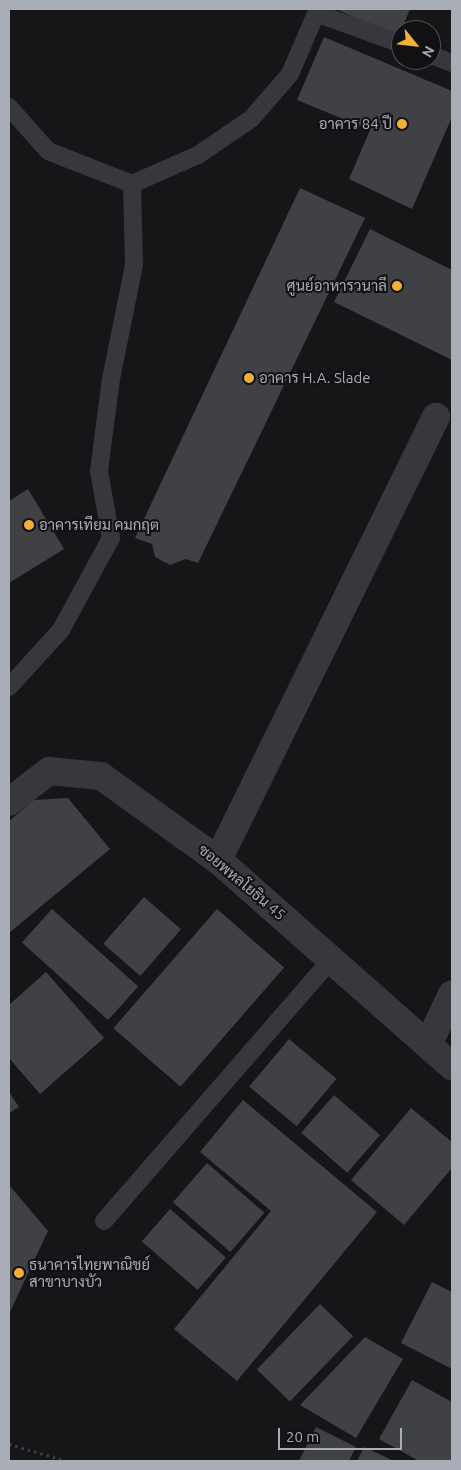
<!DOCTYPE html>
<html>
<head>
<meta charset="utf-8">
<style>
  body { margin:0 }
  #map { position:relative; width:461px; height:1470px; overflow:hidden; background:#161618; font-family:Ubuntu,Sarabun,sans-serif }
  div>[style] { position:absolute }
  .building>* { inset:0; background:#404145; transform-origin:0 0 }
  .path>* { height:3px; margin-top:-1.5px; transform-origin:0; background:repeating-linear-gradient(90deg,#3d3f44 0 2.5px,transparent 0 6.5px) }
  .service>* { height:18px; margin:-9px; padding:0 9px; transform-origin:9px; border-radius:9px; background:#37383d }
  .minor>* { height:28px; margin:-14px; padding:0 14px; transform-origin:14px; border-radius:14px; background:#37383d }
  .dots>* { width:14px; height:14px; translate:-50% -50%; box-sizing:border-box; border:2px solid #111113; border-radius:50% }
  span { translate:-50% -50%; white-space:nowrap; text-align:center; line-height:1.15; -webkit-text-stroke:4px #111113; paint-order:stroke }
  .poi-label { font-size:15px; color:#a8adb8 }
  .right { translate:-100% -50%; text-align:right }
  .left { translate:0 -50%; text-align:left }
  .street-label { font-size:15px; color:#a8adb8 }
  .frame { position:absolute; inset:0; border:10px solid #a8adb8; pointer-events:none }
  .north { position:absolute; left:391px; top:20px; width:50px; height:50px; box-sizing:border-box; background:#111113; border:1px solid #4d4f55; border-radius:50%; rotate:119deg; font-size:14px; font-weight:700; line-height:20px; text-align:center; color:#a8adb8 }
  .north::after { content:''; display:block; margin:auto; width:18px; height:22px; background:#f2b134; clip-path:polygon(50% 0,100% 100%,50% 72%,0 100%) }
  .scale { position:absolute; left:278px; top:1428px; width:124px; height:22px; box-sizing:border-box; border:2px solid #a8adb8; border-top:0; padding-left:6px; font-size:15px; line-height:18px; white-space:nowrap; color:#a8adb8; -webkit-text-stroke:4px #111113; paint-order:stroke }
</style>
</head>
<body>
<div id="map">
  <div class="building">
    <div style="clip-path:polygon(336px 9px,410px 9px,398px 38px)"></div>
    <div style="clip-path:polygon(324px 37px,452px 91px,452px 117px,412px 209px,349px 179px,370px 130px,297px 100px)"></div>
    <div style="clip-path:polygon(300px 188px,365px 218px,198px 563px,186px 559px,170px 565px,155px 557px,152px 544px,135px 538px)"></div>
    <div style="clip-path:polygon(370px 229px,452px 270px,452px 360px,334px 302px)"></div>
    <div style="clip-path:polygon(28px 489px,64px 549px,9px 583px,9px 501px)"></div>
    <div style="clip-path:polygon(68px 798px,110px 849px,9px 933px,9px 821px,34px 800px)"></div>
    <div style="left:144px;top:897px;width:49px;height:62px;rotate:41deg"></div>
    <div style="left:52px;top:909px;width:116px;height:45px;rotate:42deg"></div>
    <div style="left:217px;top:909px;width:89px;height:158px;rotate:41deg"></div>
    <div style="clip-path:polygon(46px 972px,104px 1038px,40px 1094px,9px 1058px,9px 1005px)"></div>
    <div style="left:289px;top:1039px;width:62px;height:62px;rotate:40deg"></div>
    <div style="clip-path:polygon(9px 1092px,19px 1107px,9px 1113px)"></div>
    <div style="left:334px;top:1095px;width:61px;height:50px;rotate:41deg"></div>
    <div style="clip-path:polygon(243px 1100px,377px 1212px,237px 1381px,174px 1329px,271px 1211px,200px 1152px)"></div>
    <div style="clip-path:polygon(411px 1108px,452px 1142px,452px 1168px,404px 1225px,351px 1180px)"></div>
    <div style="left:207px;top:1163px;width:76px;height:52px;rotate:41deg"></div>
    <div style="clip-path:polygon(9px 1185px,48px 1231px,9px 1314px)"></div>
    <div style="left:170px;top:1209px;width:74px;height:43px;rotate:41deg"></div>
    <div style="clip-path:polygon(432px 1282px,452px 1292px,452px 1369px,401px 1343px)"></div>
    <div style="left:320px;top:1304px;width:46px;height:91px;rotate:44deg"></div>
    <div style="clip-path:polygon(365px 1337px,403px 1359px,356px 1438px,300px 1405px)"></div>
    <div style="clip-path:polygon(412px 1380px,452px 1402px,452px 1461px,419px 1461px,379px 1439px)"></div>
    <div style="clip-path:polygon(316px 1427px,356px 1447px,349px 1461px,299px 1461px)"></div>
    <div style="clip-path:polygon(364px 1447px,394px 1461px,357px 1461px)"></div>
  </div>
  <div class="path">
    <div style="left:9px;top:1444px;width:60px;rotate:16.3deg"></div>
  </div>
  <div class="service">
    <div style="left:316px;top:13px;width:90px;rotate:20deg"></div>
    <div style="left:431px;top:55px;width:22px;rotate:21deg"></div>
    <div style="left:9px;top:107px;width:59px;rotate:48.4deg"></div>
    <div style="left:48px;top:151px;width:90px;rotate:21.4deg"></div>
    <div style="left:132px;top:184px;width:72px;rotate:-23.7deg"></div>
    <div style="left:198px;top:155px;width:64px;rotate:-34.2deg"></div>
    <div style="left:251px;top:119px;width:60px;rotate:-49.1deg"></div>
    <div style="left:290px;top:74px;width:71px;rotate:-66.7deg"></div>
    <div style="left:9px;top:687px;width:77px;rotate:-47.6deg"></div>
    <div style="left:61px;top:630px;width:105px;rotate:-61.5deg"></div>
    <div style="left:111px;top:538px;width:68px;rotate:-100.2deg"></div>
    <div style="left:99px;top:471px;width:93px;rotate:-82.6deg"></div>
    <div style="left:111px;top:379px;width:116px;rotate:-78.6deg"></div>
    <div style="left:134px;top:265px;width:81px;rotate:-91.4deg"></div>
    <div style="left:104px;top:1221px;width:347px;rotate:-49deg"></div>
  </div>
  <div class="minor">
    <div style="left:9px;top:802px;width:51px;rotate:-37.8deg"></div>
    <div style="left:49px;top:771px;width:52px;rotate:5.5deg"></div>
    <div style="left:101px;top:776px;width:144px;rotate:35.7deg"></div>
    <div style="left:218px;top:860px;width:312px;rotate:41.4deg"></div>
    <div style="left:218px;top:860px;width:494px;rotate:-63.8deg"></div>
    <div style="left:428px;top:1045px;width:56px;rotate:-64.8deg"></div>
  </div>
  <div class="dots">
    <div style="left:402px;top:124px;background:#f2b134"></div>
    <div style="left:397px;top:286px;background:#f2b134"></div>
    <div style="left:249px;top:378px;background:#f2b134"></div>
    <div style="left:29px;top:525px;background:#f2b134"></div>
    <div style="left:19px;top:1273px;background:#f2b134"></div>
  </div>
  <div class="poi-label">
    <span class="right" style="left:392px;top:124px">อาคาร 84 ปี</span>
    <span class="right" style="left:387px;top:286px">ศูนย์อาหารวนาลี</span>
    <span class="left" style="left:259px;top:378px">อาคาร H.A. Slade</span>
    <span class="left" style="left:39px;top:525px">อาคารเทียม คมกฤต</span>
    <span class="left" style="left:29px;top:1273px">ธนาคารไทยพาณิชย์<br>สาขาบางบัว</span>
  </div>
  <div class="street-label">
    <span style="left:242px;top:882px;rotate:40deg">ซอยพหลโยธิน 45</span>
  </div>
  <div class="frame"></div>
  <div class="north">N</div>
  <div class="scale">20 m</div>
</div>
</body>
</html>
